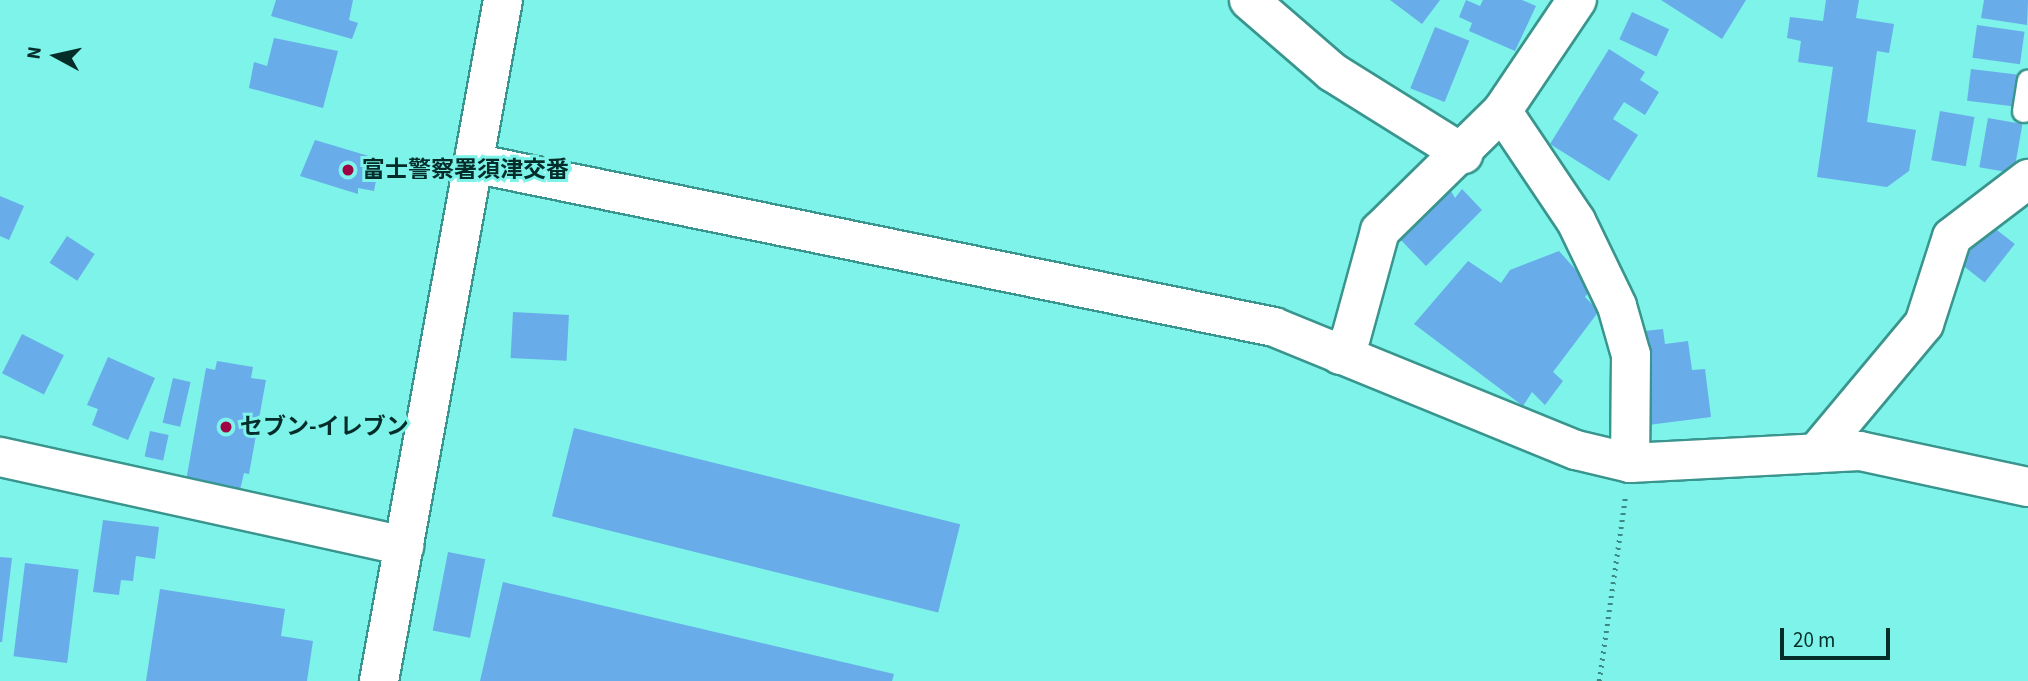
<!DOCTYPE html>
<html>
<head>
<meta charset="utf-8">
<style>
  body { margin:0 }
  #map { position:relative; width:2028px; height:681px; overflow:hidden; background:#7df3e9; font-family:"Source Sans 3","Noto Sans JP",sans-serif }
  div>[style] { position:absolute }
  .building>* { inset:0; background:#69acea; transform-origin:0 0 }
  .path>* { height:4.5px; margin-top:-2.25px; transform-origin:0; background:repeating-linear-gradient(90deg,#3c8983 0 2px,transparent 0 7px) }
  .roads { filter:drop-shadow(2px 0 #39958d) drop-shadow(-2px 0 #39958d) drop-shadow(0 2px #39958d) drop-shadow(0 -2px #39958d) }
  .service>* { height:21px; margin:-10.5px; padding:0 10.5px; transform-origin:10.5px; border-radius:10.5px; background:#fff }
  .minor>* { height:38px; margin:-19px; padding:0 19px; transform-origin:19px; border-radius:19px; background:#fff }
  .tertiary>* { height:38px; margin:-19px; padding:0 19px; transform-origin:19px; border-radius:19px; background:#fff }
  .dots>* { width:19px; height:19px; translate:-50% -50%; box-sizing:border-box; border:4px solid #7df3e9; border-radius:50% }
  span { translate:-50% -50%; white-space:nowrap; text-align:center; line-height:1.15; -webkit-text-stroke:6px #7df3e9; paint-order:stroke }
  .poi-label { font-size:23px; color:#042d2a; font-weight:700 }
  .left { translate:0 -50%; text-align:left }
  .north { position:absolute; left:21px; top:21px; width:70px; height:70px; -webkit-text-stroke:5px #7df3e9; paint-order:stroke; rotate:278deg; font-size:19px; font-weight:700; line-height:28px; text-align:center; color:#042d2a }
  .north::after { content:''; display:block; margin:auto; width:24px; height:32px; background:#042d2a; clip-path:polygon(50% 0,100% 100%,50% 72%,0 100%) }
  .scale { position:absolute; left:1780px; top:628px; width:110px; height:32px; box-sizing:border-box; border:4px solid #042d2a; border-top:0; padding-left:9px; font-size:21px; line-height:24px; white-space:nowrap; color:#042d2a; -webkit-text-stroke:5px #7df3e9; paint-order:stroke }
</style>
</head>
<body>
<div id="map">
  <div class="building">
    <div style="clip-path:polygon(276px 0,353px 0,349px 20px,358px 23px,352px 39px,271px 16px)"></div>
    <div style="clip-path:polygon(1390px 0,1440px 0,1422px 24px)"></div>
    <div style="clip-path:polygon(1466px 0,1480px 6px,1483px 0,1522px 0,1536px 6px,1515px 51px,1469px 31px,1472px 23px,1459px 17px)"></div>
    <div style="clip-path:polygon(1661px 0,1746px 0,1722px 39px)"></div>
    <div style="clip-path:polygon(1826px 0,1859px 0,1856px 18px,1894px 24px,1889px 53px,1877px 51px,1867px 122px,1916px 130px,1909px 171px,1887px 187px,1817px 177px,1833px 67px,1798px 62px,1801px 41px,1787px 38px,1790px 17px,1823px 21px)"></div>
    <div style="clip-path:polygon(1984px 0,2028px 0,2027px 25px,1981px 18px)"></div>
    <div style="left:1632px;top:12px;width:41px;height:30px;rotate:25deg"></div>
    <div style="left:1977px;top:25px;width:48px;height:33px;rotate:8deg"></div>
    <div style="left:1435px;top:27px;width:37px;height:66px;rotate:22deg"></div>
    <div style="clip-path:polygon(274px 38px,338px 51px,323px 108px,249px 88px,254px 62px,267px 66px)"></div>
    <div style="clip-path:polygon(1609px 49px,1645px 72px,1640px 80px,1659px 92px,1645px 115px,1624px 102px,1613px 119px,1638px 135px,1609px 181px,1550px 144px)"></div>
    <div style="left:1971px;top:69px;width:46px;height:32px;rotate:7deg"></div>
    <div style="left:1940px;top:111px;width:35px;height:50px;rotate:10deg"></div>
    <div style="left:1988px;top:118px;width:35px;height:50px;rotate:10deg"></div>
    <div style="clip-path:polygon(315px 140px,372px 157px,369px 168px,378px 170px,374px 191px,358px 188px,358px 194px,300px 176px)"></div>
    <div style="clip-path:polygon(1447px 184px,1455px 198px,1462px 189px,1482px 210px,1426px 266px,1397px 236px)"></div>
    <div style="clip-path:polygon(0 196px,24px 206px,9px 240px,0 236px)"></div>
    <div style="left:1988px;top:223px;width:34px;height:49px;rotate:38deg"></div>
    <div style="left:67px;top:236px;width:33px;height:32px;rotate:33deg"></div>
    <div style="clip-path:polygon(1559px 251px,1592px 288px,1585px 297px,1599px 311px,1553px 372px,1563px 381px,1545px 405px,1532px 392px,1523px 406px,1414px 324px,1468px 261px,1501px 283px,1510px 270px)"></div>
    <div style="left:513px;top:312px;width:56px;height:46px;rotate:3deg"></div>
    <div style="clip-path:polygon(1663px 329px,1665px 344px,1688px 341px,1692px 370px,1705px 369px,1711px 417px,1648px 425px,1636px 332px)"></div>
    <div style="left:22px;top:334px;width:47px;height:44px;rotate:27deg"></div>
    <div style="clip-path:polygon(108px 357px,155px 378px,128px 440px,92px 425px,98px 409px,87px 405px)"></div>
    <div style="clip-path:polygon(217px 361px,253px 367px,251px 378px,266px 380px,249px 474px,244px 473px,240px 490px,186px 481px,206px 368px,215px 370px)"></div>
    <div style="left:173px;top:378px;width:18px;height:46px;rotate:13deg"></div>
    <div style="left:574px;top:428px;width:398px;height:91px;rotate:14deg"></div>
    <div style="left:150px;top:431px;width:19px;height:26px;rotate:12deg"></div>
    <div style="clip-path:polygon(103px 520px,159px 527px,155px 559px,136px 556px,133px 581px,121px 580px,119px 595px,93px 592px)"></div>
    <div style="left:448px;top:552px;width:38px;height:80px;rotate:11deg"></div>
    <div style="clip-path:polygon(0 557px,12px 558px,2px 642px,0 642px)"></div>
    <div style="left:25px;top:563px;width:54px;height:94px;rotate:7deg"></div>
    <div style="clip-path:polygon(503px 582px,894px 674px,892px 681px,480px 681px)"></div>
    <div style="clip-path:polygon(160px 589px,285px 609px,281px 636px,313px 641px,307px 681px,146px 681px)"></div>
  </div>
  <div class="path">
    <div style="left:1599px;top:681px;width:185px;rotate:-81.9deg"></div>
  </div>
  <div class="roads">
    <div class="service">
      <div style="left:2023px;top:111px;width:31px;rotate:-81deg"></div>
    </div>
    <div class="minor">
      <div style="left:1249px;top:0;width:110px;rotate:40.9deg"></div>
      <div style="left:1332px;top:72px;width:155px;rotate:32deg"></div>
      <div style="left:1502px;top:111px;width:133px;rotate:56.1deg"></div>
      <div style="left:1576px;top:221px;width:94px;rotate:64.2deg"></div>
      <div style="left:1617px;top:306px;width:51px;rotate:74.1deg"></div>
      <div style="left:1631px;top:355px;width:108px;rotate:90.5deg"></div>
      <div style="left:473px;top:163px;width:818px;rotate:11.57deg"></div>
      <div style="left:1274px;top:327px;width:326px;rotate:22.2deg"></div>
      <div style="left:1576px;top:450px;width:56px;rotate:13.5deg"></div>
      <div style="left:1630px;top:463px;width:230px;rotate:-3deg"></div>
      <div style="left:1860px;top:451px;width:172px;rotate:12.1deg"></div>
      <div style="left:1340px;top:355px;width:21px;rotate:-59deg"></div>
      <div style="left:1351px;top:337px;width:110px;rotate:-74.7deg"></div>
      <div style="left:1380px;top:231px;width:171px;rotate:-44.5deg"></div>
      <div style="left:1502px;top:111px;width:134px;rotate:-56deg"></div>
      <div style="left:1816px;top:453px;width:168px;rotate:-50.1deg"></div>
      <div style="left:1924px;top:324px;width:91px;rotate:-72.2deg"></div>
      <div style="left:1952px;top:237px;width:96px;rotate:-37.3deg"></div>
      <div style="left:0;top:457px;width:414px;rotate:12.4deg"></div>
    </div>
    <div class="tertiary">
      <div style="left:379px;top:681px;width:692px;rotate:-79.68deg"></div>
    </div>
  </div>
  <div class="dots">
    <div style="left:348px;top:170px;background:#a00343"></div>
    <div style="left:226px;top:427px;background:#a00343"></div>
  </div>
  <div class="poi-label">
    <span class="left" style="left:362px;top:170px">富士警察署須津交番</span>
    <span class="left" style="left:240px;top:427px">セブン-イレブン</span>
  </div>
  <div class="north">N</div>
  <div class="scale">20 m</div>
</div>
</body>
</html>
